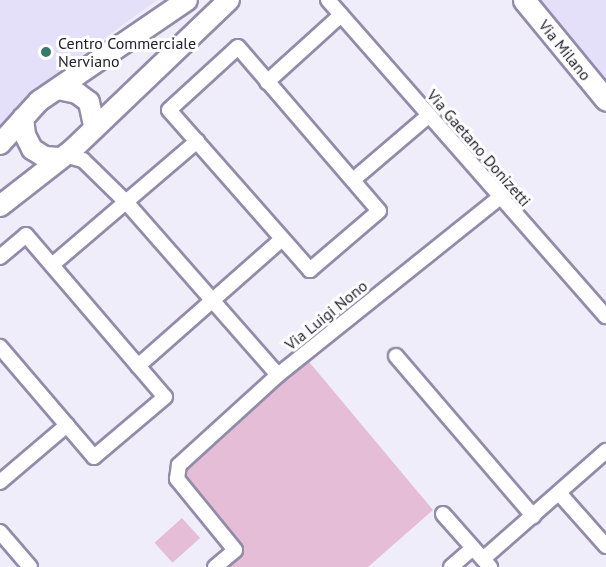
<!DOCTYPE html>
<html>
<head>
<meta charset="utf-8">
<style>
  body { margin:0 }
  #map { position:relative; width:606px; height:567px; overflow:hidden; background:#f0edfb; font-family:"PT Sans",sans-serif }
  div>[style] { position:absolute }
  .built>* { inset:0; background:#e5e0f9 }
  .green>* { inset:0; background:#e6bdd7; transform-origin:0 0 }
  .roads { filter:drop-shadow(2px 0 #928caa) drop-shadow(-2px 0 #928caa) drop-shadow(0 2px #928caa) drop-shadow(0 -2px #928caa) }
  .street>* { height:14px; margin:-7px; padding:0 7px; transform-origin:7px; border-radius:7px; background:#fff }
  .secondary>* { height:20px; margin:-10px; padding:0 10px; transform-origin:10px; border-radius:10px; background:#fff }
  .primary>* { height:21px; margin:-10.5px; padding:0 10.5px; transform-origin:10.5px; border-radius:10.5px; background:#fff }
  .dots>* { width:16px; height:16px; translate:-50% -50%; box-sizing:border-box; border:3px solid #fff; border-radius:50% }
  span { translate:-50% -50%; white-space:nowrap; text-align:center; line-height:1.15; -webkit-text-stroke:6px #fff; paint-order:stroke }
  .poi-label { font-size:16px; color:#23212d }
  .left { translate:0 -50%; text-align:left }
  .street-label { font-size:16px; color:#23212d }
</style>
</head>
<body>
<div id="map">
  <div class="built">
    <div style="clip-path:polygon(0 0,157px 0,72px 62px,0 130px)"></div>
    <div style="clip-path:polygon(540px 0,606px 0,606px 80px,579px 48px)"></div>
  </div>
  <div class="green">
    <div style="clip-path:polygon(305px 357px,433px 510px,368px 567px,220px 567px,241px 549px,184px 478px,184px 468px)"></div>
    <div style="left:182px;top:518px;width:27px;height:37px;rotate:48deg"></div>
  </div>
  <div class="roads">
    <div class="street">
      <div style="left:328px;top:0;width:421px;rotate:48.7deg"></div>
      <div style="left:238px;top:47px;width:216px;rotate:49.3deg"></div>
      <div style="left:379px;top:211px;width:91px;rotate:139.5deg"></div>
      <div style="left:310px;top:270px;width:213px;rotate:-131.4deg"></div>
      <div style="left:169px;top:110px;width:93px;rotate:-42.4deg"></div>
      <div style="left:267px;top:82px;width:100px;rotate:-42.2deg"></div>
      <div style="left:64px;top:155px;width:20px;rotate:15deg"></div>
      <div style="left:83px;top:160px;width:60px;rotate:44.3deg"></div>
      <div style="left:126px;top:202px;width:230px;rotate:48.7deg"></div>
      <div style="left:353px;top:180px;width:100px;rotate:-40.5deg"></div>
      <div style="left:0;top:257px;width:34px;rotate:-40deg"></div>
      <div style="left:26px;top:235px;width:213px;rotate:49.4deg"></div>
      <div style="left:165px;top:397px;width:93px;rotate:139.8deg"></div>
      <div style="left:94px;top:457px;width:145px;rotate:-130.5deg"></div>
      <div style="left:52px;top:265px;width:191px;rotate:-40.5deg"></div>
      <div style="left:396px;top:356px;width:211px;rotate:49.4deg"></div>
      <div style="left:138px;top:366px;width:192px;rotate:-41.4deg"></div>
      <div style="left:0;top:482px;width:88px;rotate:-40.4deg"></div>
      <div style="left:559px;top:493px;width:71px;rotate:48.4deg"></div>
      <div style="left:443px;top:514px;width:71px;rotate:48.4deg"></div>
      <div style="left:0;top:532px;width:46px;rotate:49.4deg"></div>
      <div style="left:483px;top:559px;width:164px;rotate:-41.3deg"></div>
      <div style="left:215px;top:567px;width:26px;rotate:-40deg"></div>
      <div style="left:235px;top:550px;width:92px;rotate:-129.2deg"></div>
      <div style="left:177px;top:479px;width:14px;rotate:-82deg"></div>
      <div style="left:179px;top:465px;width:134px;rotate:-42.3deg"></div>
      <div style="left:278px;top:375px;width:285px;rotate:-38.7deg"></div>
      <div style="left:451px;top:567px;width:29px;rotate:-41deg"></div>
    </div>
    <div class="secondary">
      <div style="left:58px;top:89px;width:19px;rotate:12deg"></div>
      <div style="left:77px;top:93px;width:15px;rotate:37deg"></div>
      <div style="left:89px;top:102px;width:25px;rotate:78deg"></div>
      <div style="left:23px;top:118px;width:17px;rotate:83deg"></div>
      <div style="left:25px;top:135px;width:16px;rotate:63deg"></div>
      <div style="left:32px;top:149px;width:15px;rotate:32deg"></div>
      <div style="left:45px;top:157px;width:14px;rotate:4deg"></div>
      <div style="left:0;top:144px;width:58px;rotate:-47.8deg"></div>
      <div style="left:39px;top:101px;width:179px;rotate:-34.3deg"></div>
      <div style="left:0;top:206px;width:91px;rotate:-37.9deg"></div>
      <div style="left:72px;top:150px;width:217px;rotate:-43.7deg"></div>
    </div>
    <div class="primary">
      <div style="left:524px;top:0;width:129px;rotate:50.6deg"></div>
    </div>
  </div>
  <div class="dots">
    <div style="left:46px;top:52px;background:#377b6e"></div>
  </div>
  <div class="poi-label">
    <span class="left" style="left:58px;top:52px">Centro Commerciale<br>Nerviano</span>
  </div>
  <div class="street-label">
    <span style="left:565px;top:50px;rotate:51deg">Via Milano</span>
    <span style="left:479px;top:148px;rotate:49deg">Via Gaetano Donizetti</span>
    <span style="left:326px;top:315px;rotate:-39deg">Via Luigi Nono</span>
  </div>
</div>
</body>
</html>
